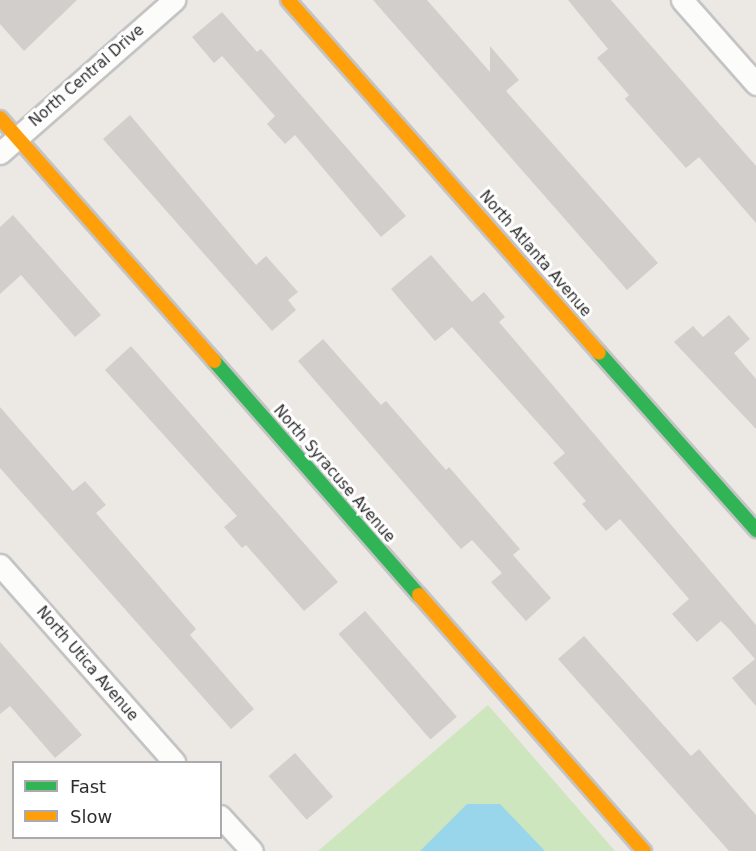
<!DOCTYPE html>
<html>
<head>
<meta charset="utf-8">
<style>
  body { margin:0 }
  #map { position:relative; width:756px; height:851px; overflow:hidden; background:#ece8e4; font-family:"DejaVu Sans",sans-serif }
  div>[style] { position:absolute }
  .green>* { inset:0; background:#cee6be }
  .water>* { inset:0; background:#99d6ec }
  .building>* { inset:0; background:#d1cecb; transform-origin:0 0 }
  .roads { filter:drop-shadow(2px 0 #c5c4c5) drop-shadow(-2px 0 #c5c4c5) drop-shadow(0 2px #c5c4c5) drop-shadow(0 -2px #c5c4c5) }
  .street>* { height:21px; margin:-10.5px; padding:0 10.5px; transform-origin:10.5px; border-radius:10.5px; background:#fcfcfb }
  .fast>* { height:14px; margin:-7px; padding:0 7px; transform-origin:7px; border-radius:7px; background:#30b455 }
  .slow>* { height:14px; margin:-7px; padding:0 7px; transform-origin:7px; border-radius:7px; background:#ff9f0a }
  span { translate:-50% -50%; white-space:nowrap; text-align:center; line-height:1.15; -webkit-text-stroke:6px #fff; paint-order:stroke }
  .street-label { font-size:15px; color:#2e2e2e }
  .legend { position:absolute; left:12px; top:761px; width:210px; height:78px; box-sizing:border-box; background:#fff; border:2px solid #ababab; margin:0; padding:8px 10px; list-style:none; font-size:18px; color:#2e2e2e }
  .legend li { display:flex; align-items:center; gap:12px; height:30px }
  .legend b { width:30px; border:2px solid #ababab }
</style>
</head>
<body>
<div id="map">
  <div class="green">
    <div style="clip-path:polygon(488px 705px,615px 851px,318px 851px)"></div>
  </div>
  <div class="water">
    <div style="clip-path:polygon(467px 804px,500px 804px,545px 851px,420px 851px)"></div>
  </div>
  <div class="building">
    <div style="clip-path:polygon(0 0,77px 0,24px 51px,0 24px)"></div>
    <div style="clip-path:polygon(373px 0,427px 0,490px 72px,490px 46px,519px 80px,506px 91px,658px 263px,627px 290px)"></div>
    <div style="clip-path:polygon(568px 0,611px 0,756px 166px,756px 223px,699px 157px,686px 168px,625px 99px,629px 95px,597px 58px,608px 49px)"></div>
    <div style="clip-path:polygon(222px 12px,257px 52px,261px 49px,406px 216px,381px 237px,295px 135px,285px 144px,267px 124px,275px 116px,222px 56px,214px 63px,192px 37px)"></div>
    <div style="clip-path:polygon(130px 115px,256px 265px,266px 256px,298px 292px,288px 300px,296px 310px,272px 331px,103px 139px)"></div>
    <div style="clip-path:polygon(13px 215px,101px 315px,75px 337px,21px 275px,0 294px,0 227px)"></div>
    <div style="clip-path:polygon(431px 255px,472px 302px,484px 292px,505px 317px,499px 322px,756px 625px,756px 706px,732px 678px,755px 659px,729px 629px,721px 621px,697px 642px,672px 614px,689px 599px,620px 519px,606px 531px,582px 504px,586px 501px,553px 463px,565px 453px,452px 327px,435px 341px,391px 289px)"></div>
    <div style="clip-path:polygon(729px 315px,750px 339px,734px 353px,756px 379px,756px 429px,674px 342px,693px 326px,703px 337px)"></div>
    <div style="clip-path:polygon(323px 339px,381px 405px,386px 401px,446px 470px,449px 467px,520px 549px,513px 555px,551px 598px,526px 621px,491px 582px,502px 573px,472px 540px,461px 549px,298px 361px)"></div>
    <div style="clip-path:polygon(131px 346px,338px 582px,304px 611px,246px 545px,242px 548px,224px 527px,237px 516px,105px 370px)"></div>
    <div style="clip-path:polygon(0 407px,73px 491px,85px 481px,106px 505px,96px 513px,196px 629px,190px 635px,254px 709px,231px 729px,0 468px)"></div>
    <div style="left:365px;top:611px;width:140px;height:35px;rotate:49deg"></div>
    <div style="clip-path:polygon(584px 636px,691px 756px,699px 749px,756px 815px,756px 851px,729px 851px,558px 659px)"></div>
    <div style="clip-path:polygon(0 642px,82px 735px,55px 758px,10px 706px,0 714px)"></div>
    <div style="left:295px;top:753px;width:58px;height:35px;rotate:49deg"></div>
  </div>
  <div class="roads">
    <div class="street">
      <div style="left:682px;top:0;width:112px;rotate:48.6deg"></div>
      <div style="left:0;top:153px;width:232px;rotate:-41.3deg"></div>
      <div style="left:0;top:565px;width:263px;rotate:48.5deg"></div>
      <div style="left:220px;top:816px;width:47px;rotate:47.6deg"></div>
    </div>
    <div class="fast">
      <div style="left:599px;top:353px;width:237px;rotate:48.4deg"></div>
      <div style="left:214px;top:361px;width:311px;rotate:48.8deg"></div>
    </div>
    <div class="slow">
      <div style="left:288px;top:0;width:470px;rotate:48.6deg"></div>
      <div style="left:0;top:118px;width:324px;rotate:48.6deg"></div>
      <div style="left:419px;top:595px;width:341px;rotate:48.7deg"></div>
    </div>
  </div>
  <div class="street-label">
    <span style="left:87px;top:76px;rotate:-41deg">North Central Drive</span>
    <span style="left:535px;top:254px;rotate:49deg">North Atlanta Avenue</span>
    <span style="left:334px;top:474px;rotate:49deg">North Syracuse Avenue</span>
    <span style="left:87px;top:664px;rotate:49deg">North Utica Avenue</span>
  </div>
  <ul class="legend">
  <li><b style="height:8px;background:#30b455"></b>Fast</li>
  <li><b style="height:8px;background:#ff9f0a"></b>Slow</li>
  </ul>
</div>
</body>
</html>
